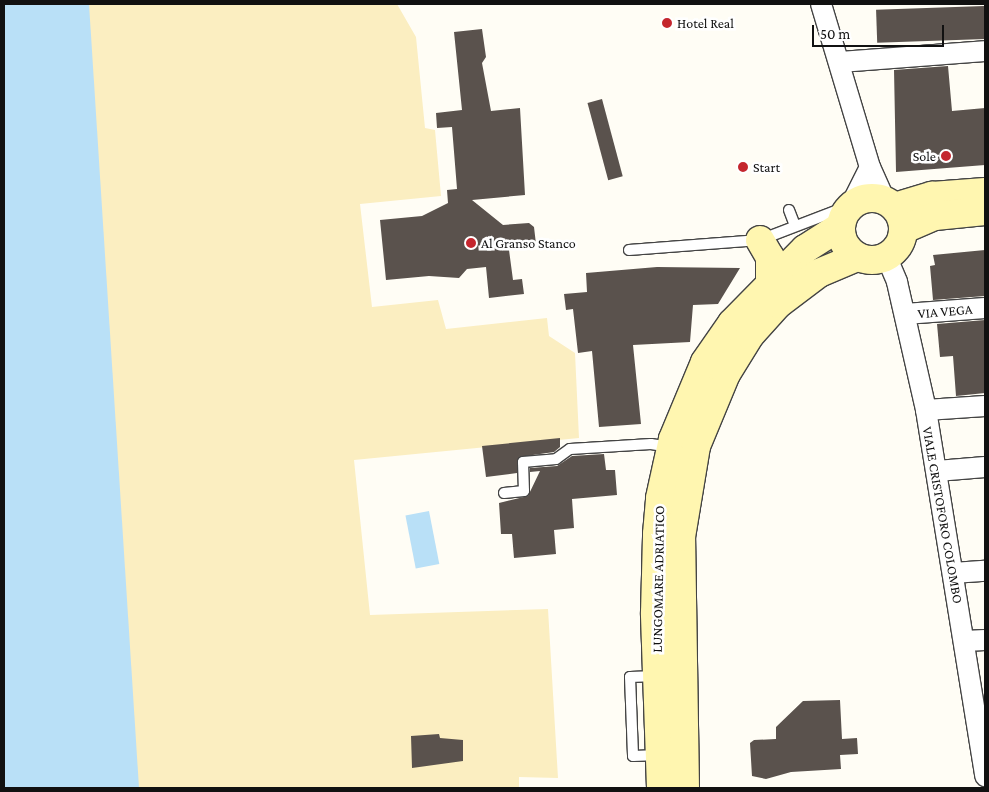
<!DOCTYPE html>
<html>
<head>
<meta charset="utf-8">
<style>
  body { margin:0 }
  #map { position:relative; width:989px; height:792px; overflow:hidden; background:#fffdf5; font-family:"Crimson Pro",serif }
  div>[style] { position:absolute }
  .sand>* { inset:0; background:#fbeec1 }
  .water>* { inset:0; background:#b9e0f7; transform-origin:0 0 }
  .building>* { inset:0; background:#5a524d; transform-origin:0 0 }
  .roads { filter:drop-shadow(1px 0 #444) drop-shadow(-1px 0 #444) drop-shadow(0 1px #444) drop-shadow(0 -1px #444) }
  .lane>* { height:10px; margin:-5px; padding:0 5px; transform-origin:5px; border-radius:5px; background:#fff }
  .street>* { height:20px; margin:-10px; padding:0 10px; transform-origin:10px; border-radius:10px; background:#fff }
  .secondary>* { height:28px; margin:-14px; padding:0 14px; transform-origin:14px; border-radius:14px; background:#fff6b0 }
  .secondary>.ring { margin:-14px; padding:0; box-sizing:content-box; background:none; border:28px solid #fff6b0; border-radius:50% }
  .dots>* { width:14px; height:14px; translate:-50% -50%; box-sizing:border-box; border:2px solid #fff; border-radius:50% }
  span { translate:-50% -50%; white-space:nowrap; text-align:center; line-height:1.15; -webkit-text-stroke:5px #fff; paint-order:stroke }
  .poi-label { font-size:14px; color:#111 }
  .left { translate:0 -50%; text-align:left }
  .right { translate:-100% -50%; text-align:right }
  .street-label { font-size:14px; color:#111 }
  .frame { position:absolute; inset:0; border:5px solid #111; pointer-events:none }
  .scale { position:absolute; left:812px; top:25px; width:132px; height:22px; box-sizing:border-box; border:2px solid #111; border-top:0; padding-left:6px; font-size:15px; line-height:18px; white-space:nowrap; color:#111; -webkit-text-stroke:4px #fff; paint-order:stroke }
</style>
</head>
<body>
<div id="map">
  <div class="sand">
    <div style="clip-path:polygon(70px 4px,397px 4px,416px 37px,425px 128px,435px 130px,441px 196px,360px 204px,372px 307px,438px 300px,446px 329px,547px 318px,549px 336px,575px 353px,579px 438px,354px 460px,370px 615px,548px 609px,558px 778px,519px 777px,519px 788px,121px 788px)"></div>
  </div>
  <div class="water">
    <div style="clip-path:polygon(4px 4px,89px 4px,139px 788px,4px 788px)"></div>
    <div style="left:429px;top:511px;width:54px;height:24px;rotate:79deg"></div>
  </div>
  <div class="building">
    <div style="left:984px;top:6px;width:33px;height:108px;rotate:88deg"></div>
    <div style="clip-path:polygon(482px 29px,486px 57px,482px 63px,491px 111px,520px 108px,525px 195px,472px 200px,503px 225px,529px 223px,534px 227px,536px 244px,532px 248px,509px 250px,513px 280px,522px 279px,524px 294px,489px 298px,486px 267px,467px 269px,459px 278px,429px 276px,386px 280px,380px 220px,422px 216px,448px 203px,447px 190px,457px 189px,452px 127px,437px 128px,436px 113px,462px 110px,454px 32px)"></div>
    <div style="clip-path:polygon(948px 66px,952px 111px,985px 108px,985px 165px,896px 172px,894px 70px)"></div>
    <div style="left:602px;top:99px;width:80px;height:15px;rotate:75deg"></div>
    <div style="clip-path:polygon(985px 250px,985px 296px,933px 300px,930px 266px,935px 265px,933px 255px)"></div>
    <div style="clip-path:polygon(657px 267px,740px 268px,718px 304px,693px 305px,690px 342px,633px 345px,641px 424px,599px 427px,592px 351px,578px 353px,573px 309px,566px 310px,564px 294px,587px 292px,586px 273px)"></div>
    <div style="clip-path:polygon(985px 320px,985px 393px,956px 396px,953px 356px,940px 357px,937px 324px)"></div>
    <div style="clip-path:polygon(560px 438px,560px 447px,554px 452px,519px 457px,517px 473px,486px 477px,482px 446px)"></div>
    <div style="clip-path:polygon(604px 454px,606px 470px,615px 470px,617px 495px,572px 499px,574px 528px,554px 530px,556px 554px,514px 558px,512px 534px,501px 534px,499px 503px,528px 496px,540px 471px,530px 472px,530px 468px,557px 466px,572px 456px)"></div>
    <div style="clip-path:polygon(840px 700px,842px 739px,857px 738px,858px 754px,840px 755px,841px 769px,791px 772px,766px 779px,752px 776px,750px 743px,754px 740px,776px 739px,776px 727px,803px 701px)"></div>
    <div style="clip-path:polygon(439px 734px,440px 738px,463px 740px,463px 761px,412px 768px,411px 736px)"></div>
  </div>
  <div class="roads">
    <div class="lane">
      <div style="left:789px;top:210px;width:17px;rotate:69deg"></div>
      <div style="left:629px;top:250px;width:131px;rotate:-4.4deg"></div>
      <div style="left:760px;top:240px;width:97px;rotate:-21deg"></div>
      <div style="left:504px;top:493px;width:20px;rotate:-6deg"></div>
      <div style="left:524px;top:491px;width:29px;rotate:-92deg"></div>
      <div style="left:523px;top:462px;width:33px;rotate:-5deg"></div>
      <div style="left:556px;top:459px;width:17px;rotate:-36deg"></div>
      <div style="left:570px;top:449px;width:81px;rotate:-3.5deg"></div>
      <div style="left:651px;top:444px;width:19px;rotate:9deg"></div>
      <div style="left:656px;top:676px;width:26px;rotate:178deg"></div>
      <div style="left:630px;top:677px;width:79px;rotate:87.8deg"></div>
      <div style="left:633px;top:756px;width:26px;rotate:-2deg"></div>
    </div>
    <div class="street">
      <div style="left:821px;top:4px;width:170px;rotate:73.3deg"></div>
      <div style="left:870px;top:167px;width:36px;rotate:66deg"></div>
      <div style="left:840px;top:62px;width:145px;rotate:-4.3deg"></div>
      <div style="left:851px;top:205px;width:42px;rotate:-63.4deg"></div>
      <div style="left:887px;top:258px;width:26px;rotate:67deg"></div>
      <div style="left:897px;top:282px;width:131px;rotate:77.2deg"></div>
      <div style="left:926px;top:410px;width:371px;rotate:80.8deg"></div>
      <div style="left:905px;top:314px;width:80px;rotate:-4.3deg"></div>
      <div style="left:926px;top:410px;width:59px;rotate:-3.9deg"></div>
      <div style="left:937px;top:471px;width:48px;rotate:-4.8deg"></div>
      <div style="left:953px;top:573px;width:32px;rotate:-4deg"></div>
      <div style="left:965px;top:641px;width:20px;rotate:-3deg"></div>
    </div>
    <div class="secondary">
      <div class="ring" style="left:841px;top:198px;width:34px;height:34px"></div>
      <div style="left:895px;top:207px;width:39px;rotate:-17deg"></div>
      <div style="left:932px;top:196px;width:53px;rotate:-4.3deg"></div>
      <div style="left:904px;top:229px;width:34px;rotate:-23deg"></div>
      <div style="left:935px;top:216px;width:50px;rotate:-5.7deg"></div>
      <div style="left:760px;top:240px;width:20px;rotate:60deg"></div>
      <div style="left:770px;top:257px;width:25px;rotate:90deg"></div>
      <div style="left:661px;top:788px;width:175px;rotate:-92deg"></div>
      <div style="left:655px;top:613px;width:79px;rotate:-88.5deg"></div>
      <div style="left:657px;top:534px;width:36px;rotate:-85deg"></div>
      <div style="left:660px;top:498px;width:60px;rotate:-77.6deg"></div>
      <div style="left:673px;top:439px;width:83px;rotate:-67.4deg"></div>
      <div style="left:705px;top:362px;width:47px;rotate:-55.3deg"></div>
      <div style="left:732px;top:323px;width:104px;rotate:-45.4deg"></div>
      <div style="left:805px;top:249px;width:43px;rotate:-32.6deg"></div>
      <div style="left:685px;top:788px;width:251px;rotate:-90.9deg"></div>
      <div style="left:681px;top:537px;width:92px;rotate:-80.6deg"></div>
      <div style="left:696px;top:446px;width:78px;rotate:-67.4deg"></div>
      <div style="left:726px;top:374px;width:46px;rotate:-58.4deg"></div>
      <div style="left:750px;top:335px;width:42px;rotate:-47.9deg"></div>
      <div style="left:778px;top:304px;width:51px;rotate:-37.1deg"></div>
      <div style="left:819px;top:273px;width:41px;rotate:-22.8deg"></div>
    </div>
  </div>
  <div class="dots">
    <div style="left:667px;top:23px;background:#c4262e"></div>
    <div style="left:946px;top:156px;background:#c4262e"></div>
    <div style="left:743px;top:167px;background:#c4262e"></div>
    <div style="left:471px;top:243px;background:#c4262e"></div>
  </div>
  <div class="poi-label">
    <span class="left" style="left:677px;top:23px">Hotel Real</span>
    <span class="right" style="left:936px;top:156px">Sole</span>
    <span class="left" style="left:753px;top:167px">Start</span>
    <span class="left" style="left:481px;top:243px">Al Granso Stanco</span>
  </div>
  <div class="street-label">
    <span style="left:945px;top:311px;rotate:-5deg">VIA VEGA</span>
    <span style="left:943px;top:515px;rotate:80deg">VIALE CRISTOFORO COLOMBO</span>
    <span style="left:658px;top:579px;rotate:-89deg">LUNGOMARE ADRIATICO</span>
  </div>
  <div class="frame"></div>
  <div class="scale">50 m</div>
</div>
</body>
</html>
